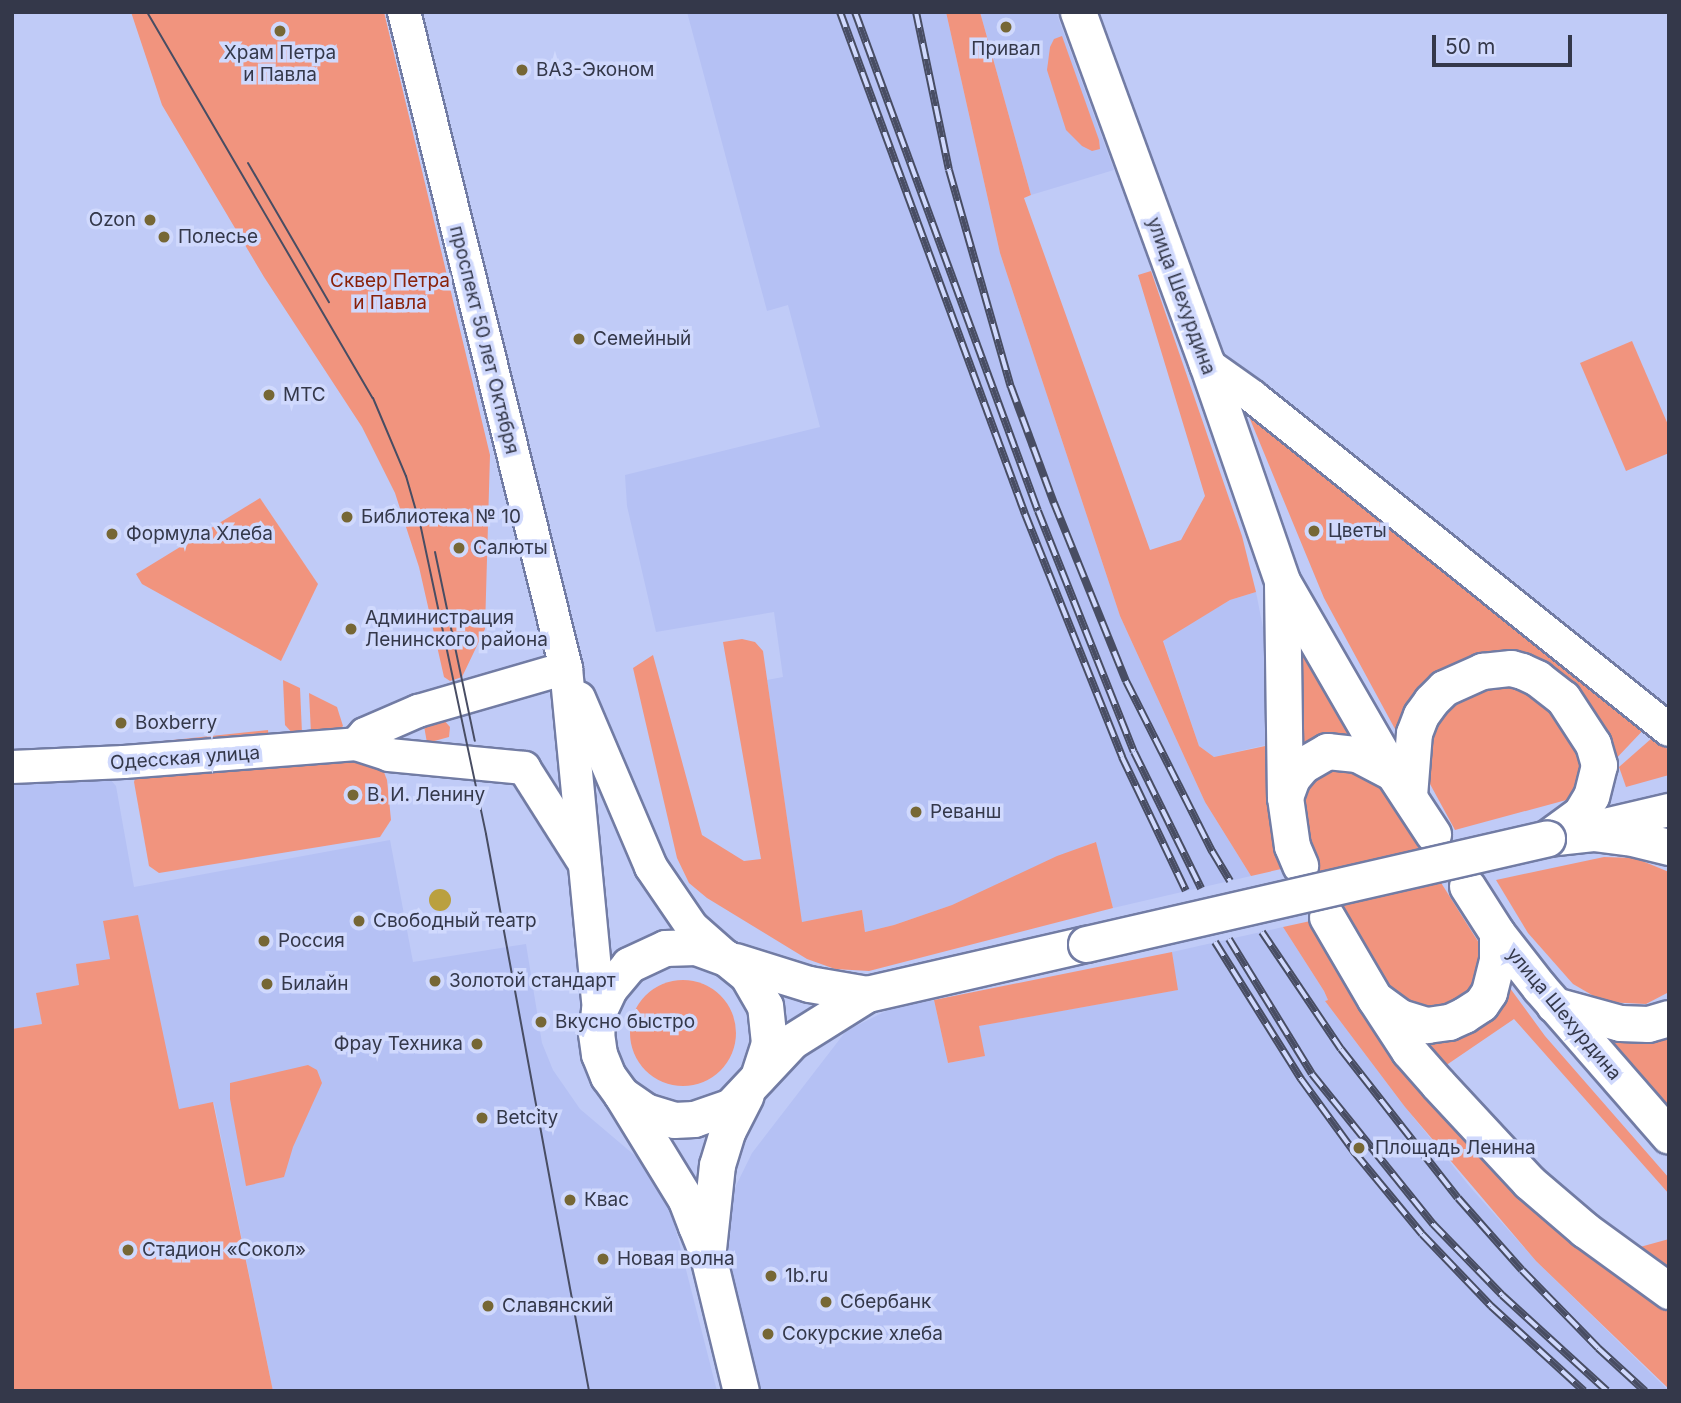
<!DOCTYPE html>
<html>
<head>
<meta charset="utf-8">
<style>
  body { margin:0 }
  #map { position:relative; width:1681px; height:1403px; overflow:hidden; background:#c0cbf7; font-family:Inter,sans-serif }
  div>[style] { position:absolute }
  .built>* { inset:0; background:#b5c1f4 }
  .green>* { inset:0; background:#f1947e; transform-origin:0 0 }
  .round { border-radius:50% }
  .water>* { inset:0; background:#baa03f }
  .roads { filter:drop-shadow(2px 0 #727ca4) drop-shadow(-2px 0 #727ca4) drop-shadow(0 2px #727ca4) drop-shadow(0 -2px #727ca4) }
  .secondary>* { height:32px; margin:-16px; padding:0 16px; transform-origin:16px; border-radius:16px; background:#fff }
  .primary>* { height:35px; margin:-17.5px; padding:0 17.5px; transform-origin:17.5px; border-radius:17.5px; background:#fff }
  .tram>* { height:2px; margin:-1px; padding:0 1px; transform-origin:1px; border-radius:1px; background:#484d63 }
  .rail>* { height:8px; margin-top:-4px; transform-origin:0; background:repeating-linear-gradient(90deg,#d0d9fd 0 16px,#484d63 0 32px); box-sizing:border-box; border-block:2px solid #484d63 }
  .bridges { filter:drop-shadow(2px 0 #727ca4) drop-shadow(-2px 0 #727ca4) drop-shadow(0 2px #727ca4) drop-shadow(0 -2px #727ca4) }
  .primary-bridge>* { height:35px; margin:-17.5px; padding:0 17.5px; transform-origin:17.5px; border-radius:17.5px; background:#fff }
  .dots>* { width:19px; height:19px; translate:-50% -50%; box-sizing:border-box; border:4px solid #d0d9fd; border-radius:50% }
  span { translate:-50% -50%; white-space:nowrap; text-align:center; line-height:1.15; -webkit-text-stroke:7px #d0d9fd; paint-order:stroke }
  .poi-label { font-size:19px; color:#34384a }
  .left { translate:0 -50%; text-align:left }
  .right { translate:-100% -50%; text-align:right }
  .park-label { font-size:19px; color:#892109 }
  .street-label { font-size:19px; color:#34384a }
  .frame { position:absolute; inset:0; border:14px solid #34384a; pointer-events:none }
  .scale { position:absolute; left:1432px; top:35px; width:140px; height:32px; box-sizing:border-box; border:4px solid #34384a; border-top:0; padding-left:9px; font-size:21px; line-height:24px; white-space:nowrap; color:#34384a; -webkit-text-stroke:5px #d0d9fd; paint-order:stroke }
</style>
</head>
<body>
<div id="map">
  <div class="built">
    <div style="clip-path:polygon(687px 12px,946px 12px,1000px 253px,1120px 616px,1205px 802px,1251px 876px,1113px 908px,1095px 842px,952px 905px,894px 925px,865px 932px,862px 910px,802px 923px,767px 680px,783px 677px,774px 612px,656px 632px,627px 506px,625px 475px,820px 427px,788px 305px,767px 311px)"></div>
    <div style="clip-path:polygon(980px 12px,1056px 12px,1114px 170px,1031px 195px)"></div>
    <div style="clip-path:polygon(1256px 592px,1266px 643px,1270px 744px,1214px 757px,1199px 746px,1163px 640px,1230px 600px)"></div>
    <div style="clip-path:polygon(109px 778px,116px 786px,134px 887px,390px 840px,413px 962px,526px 944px,542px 1043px,553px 1070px,580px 1109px,639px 1159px,668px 1199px,717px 1391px,273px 1391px,214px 1103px,179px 1109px,159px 1024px,110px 959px,80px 985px,37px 993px,42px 1024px,12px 1029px,12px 783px)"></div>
    <div style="clip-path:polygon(1283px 927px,1324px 991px,1328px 1000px,1325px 1001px,1405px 1107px,1471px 1188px,1536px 1261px,1669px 1391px,762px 1391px,736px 1291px,725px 1228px,726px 1206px,752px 1153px,846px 1031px,890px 1009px,934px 1000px,948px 1063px,984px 1056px,978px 1026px,1177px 990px,1172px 952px)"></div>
  </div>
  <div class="green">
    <div style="clip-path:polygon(131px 12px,384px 12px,490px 455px,485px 629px,462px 677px,450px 681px,444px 677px,419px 567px,395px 493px,362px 427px,264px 277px,162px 105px)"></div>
    <div style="clip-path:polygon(946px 12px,980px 12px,1031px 195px,1024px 198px,1150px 550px,1181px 540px,1205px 496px,1138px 275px,1151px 271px,1242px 536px,1256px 592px,1230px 600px,1163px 641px,1199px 746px,1214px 757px,1270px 745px,1290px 867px,1251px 876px,1205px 802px,1120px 616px,1000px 253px)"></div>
    <div style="clip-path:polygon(1062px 36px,1099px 140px,1100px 149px,1092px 151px,1082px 146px,1066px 130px,1047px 70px,1050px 47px,1054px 39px)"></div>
    <div style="clip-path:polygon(1632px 341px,1669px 427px,1669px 453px,1626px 471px,1580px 363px)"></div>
    <div style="clip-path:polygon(1245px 407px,1648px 725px,1611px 764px,1530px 661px,1399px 731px,1395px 729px,1324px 598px)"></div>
    <div style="clip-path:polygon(260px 498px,318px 584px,281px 661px,142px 584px,136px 574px)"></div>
    <div style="clip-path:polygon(742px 639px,755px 642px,763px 651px,802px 922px,862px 910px,865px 932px,894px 925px,952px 905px,1057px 856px,1096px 842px,1113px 908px,869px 971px,835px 969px,807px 959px,707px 898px,689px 883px,677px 858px,633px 668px,653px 655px,702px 835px,744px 861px,761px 859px,723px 642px)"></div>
    <div style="clip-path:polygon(1299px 655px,1304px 655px,1350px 733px,1348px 738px,1296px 748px)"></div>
    <div style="clip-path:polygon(283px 680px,300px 688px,302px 733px,294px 735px,285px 725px)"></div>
    <div style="clip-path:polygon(1513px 681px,1553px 704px,1587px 765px,1570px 799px,1455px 830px,1430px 784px,1425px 768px,1425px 734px,1463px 688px)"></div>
    <div style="clip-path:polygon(309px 693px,337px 707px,343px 726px,338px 731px,311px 733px)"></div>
    <div style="clip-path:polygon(443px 719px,450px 727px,449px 737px,427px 743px,423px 720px)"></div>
    <div style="left:268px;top:730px;width:10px;height:189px;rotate:84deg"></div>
    <div style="clip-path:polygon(1652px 738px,1669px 750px,1669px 775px,1626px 787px,1619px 767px)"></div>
    <div style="clip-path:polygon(367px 755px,380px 762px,387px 780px,391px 820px,380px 837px,159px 873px,149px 866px,134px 782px,136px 775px)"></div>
    <div style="clip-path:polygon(1319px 763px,1366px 770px,1380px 786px,1479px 943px,1484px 954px,1475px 995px,1438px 1014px,1395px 999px,1350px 935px,1308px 854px,1296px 798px)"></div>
    <div style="clip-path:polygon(1604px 857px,1635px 858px,1669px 872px,1669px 992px,1646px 1004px,1604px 1002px,1573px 984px,1528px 933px,1496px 880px)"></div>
    <div style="clip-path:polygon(138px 915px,179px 1109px,213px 1102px,273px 1391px,12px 1391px,12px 1029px,42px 1024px,36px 993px,79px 985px,76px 964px,110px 959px,103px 921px)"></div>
    <div style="clip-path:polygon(1315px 920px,1381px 1035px,1669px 1305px,1669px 1389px,1536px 1261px,1405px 1107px,1325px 1001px,1328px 1000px,1324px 991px,1283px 927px)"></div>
    <div style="clip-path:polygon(1172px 952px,1178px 990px,979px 1026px,985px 1056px,948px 1063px,934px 1000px)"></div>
    <div class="round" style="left:630px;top:980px;width:106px;height:106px"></div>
    <div style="clip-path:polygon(1507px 984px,1545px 1036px,1669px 1178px,1669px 1194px,1514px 1019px,1445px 1066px,1416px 1041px)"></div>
    <div style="clip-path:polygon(1669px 1031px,1669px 1107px,1601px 1034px)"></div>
    <div style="clip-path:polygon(308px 1065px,317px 1070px,322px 1083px,293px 1147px,284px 1177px,246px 1186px,230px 1099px,230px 1083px)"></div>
    <div style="clip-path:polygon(1669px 1239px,1669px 1275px,1638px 1252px,1640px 1247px)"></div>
  </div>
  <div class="water">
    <div class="round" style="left:429px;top:889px;width:22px;height:22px"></div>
  </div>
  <div class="roads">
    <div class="secondary">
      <div style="left:404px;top:12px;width:676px;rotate:76.13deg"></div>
      <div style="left:566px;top:668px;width:344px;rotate:84.5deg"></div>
      <div style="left:1207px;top:364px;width:55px;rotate:35.4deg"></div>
      <div style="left:1252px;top:396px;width:534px;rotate:38.69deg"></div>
      <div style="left:579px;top:698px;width:184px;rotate:66.9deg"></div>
      <div style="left:651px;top:867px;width:73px;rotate:55.7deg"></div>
      <div style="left:692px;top:927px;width:45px;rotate:41.4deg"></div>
      <div style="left:356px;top:744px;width:35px;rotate:18deg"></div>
      <div style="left:389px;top:755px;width:136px;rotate:5.5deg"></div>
      <div style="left:524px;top:768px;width:110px;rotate:57.6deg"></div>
      <div style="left:356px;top:744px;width:13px;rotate:-48deg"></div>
      <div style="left:365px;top:734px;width:58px;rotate:-23.5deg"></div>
      <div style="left:418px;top:711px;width:154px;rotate:-16.2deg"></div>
      <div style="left:12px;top:767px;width:112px;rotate:-2.6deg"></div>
      <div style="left:124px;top:762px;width:233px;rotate:-4.4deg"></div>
      <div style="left:1588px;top:829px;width:83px;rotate:-13.2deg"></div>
    </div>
    <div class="primary">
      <div style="left:1078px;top:12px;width:375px;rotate:69.9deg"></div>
      <div style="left:1207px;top:364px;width:230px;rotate:70.9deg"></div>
      <div style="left:1282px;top:581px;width:222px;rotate:60deg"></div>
      <div style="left:1393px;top:773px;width:73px;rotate:56.7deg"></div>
      <div style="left:1282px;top:584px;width:213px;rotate:89.2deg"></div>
      <div style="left:1285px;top:797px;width:49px;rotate:81.9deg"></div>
      <div style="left:1292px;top:846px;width:21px;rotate:67deg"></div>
      <div style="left:1409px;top:796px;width:63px;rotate:-85.5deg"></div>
      <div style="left:1414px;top:733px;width:19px;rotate:-69deg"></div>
      <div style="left:1421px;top:715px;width:17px;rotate:-54deg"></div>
      <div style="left:1431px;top:701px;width:18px;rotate:-45deg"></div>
      <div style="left:1444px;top:688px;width:42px;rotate:-24.1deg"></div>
      <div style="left:1482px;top:671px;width:29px;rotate:-6deg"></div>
      <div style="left:1511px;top:668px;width:11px;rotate:15deg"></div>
      <div style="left:1522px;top:671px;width:17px;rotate:25deg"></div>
      <div style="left:1537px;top:678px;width:33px;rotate:38deg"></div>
      <div style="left:1563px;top:698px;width:55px;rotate:56.9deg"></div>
      <div style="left:1593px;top:744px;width:22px;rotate:74deg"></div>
      <div style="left:1599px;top:765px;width:32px;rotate:104deg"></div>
      <div style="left:1591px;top:796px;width:21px;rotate:121deg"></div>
      <div style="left:1580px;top:814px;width:41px;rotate:144deg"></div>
      <div style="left:1285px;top:797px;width:20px;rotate:-70deg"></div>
      <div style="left:1292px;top:778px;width:17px;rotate:-50deg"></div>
      <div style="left:1303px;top:765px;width:28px;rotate:-30deg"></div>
      <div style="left:1327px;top:751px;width:30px;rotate:6deg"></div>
      <div style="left:1357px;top:754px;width:41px;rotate:27.8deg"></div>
      <div style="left:1547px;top:838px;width:46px;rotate:-6.2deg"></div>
      <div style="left:1593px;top:833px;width:35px;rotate:7deg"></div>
      <div style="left:1628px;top:837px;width:42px;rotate:13.7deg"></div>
      <div style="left:1467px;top:886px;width:56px;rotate:57.4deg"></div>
      <div style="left:1497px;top:933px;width:70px;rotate:52deg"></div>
      <div style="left:1540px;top:988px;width:196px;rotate:48.9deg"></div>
      <div style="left:1327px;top:917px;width:95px;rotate:59.7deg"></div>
      <div style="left:1375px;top:999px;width:62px;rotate:56.8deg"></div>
      <div style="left:1409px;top:1051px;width:44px;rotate:48.7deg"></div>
      <div style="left:1438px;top:1084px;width:134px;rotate:47.1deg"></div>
      <div style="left:1529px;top:1182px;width:74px;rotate:40.6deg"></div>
      <div style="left:1585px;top:1230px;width:104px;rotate:36deg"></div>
      <div style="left:735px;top:961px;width:77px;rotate:17.3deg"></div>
      <div style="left:809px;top:984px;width:59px;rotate:9.8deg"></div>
      <div style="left:1378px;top:1001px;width:27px;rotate:36deg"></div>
      <div style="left:1400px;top:1017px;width:28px;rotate:17deg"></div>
      <div style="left:1427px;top:1025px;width:22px;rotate:-8deg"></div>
      <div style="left:1449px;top:1022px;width:17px;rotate:-25deg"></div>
      <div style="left:1464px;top:1015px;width:20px;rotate:-33deg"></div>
      <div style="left:1481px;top:1004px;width:14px;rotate:-56deg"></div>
      <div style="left:1489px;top:992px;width:33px;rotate:-76deg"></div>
      <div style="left:1497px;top:960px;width:27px;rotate:-90deg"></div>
      <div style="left:1554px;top:1005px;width:68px;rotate:15.3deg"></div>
      <div style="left:1620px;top:1023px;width:28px;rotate:2deg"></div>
      <div style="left:1648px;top:1024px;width:22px;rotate:-16deg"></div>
      <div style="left:758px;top:1077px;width:36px;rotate:-72deg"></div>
      <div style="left:769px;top:1043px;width:37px;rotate:-96deg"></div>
      <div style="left:765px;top:1006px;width:36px;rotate:-120deg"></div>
      <div style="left:747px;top:975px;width:27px;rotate:-141deg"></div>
      <div style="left:726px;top:958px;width:32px;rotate:-160deg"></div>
      <div style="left:696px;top:947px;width:31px;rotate:178deg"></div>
      <div style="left:665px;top:948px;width:40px;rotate:155deg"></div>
      <div style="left:629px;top:965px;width:31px;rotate:130deg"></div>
      <div style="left:609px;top:989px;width:23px;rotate:115deg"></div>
      <div style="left:599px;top:1010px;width:23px;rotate:97deg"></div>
      <div style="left:596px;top:1033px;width:21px;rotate:82deg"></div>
      <div style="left:599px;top:1054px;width:24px;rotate:68deg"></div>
      <div style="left:608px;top:1076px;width:22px;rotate:54deg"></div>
      <div style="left:621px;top:1094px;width:29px;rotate:35deg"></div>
      <div style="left:645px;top:1111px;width:30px;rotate:17deg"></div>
      <div style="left:674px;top:1120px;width:20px;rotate:-3deg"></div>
      <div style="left:694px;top:1119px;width:39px;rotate:-19deg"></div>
      <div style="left:731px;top:1106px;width:89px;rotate:-46.8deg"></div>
      <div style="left:792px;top:1041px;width:89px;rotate:-32.1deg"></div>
      <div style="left:867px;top:994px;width:225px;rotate:-12.9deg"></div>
      <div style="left:623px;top:1097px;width:121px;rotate:58.5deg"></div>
      <div style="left:686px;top:1200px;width:28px;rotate:69deg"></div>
      <div style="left:696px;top:1226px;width:32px;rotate:68deg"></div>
      <div style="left:708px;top:1256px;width:139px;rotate:76.3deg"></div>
      <div style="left:708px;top:1249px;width:84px;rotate:-83.9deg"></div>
      <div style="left:717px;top:1165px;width:37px;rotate:-73deg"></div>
      <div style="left:728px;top:1130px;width:39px;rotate:-63deg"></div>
    </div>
  </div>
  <div class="tram">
    <div style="left:147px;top:12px;width:447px;rotate:59.7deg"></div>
    <div style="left:373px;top:398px;width:85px;rotate:67.1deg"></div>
    <div style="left:406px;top:476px;width:54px;rotate:73.9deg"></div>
    <div style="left:421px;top:528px;width:313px;rotate:78deg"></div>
    <div style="left:486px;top:834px;width:566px;rotate:79.52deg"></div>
    <div style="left:248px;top:163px;width:161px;rotate:59.8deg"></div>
    <div style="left:435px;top:552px;width:193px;rotate:78.1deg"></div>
  </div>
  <div class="rail">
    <div style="left:840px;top:12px;width:535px;rotate:69.77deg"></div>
    <div style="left:1025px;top:514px;width:262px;rotate:68.2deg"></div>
    <div style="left:1122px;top:757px;width:148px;rotate:64.5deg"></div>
    <div style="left:855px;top:12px;width:531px;rotate:69.86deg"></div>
    <div style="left:1038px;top:511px;width:259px;rotate:68.3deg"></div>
    <div style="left:1134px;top:752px;width:152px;rotate:63.8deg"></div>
    <div style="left:916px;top:12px;width:161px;rotate:78.2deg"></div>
    <div style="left:949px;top:170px;width:226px;rotate:74.1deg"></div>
    <div style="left:1011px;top:387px;width:124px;rotate:69.7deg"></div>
    <div style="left:1054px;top:503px;width:192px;rotate:68deg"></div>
    <div style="left:1126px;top:681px;width:191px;rotate:63.2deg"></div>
    <div style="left:1212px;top:851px;width:35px;rotate:59deg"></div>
    <div style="left:1262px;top:932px;width:141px;rotate:56deg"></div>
    <div style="left:1341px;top:1049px;width:189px;rotate:51.9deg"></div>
    <div style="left:1458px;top:1198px;width:96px;rotate:48.4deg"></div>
    <div style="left:1522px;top:1270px;width:109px;rotate:45.7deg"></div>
    <div style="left:1598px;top:1348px;width:64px;rotate:42.5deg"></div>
    <div style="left:1229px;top:939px;width:158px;rotate:58.4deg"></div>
    <div style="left:1312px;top:1074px;width:193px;rotate:51.1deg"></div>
    <div style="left:1433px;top:1224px;width:99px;rotate:45.8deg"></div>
    <div style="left:1502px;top:1295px;width:142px;rotate:42.4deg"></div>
    <div style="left:1215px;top:942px;width:162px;rotate:57.9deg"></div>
    <div style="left:1301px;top:1079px;width:92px;rotate:53.9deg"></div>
    <div style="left:1355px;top:1153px;width:105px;rotate:50.4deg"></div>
    <div style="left:1422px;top:1234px;width:100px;rotate:46.2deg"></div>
    <div style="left:1491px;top:1306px;width:126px;rotate:42.4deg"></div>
  </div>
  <div class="bridges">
    <div class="primary-bridge">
      <div style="left:1086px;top:944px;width:473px;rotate:-12.9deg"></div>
    </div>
  </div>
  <div class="dots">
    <div style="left:1006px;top:27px;background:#766735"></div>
    <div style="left:280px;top:31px;background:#766735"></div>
    <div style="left:522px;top:70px;background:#766735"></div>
    <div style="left:150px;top:220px;background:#766735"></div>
    <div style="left:164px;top:237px;background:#766735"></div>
    <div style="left:579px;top:339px;background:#766735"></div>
    <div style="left:269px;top:395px;background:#766735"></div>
    <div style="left:347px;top:517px;background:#766735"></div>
    <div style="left:1314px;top:531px;background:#766735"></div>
    <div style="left:112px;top:534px;background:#766735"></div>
    <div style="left:459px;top:548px;background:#766735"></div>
    <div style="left:351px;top:629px;background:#766735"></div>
    <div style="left:121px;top:723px;background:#766735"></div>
    <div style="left:353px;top:795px;background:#766735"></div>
    <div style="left:916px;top:812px;background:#766735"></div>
    <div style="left:359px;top:921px;background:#766735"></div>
    <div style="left:264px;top:941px;background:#766735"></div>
    <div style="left:435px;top:981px;background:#766735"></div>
    <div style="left:267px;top:984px;background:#766735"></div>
    <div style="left:541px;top:1022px;background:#766735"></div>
    <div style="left:477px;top:1044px;background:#766735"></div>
    <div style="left:482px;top:1118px;background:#766735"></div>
    <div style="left:1359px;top:1148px;background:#766735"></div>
    <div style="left:570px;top:1200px;background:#766735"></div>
    <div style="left:128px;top:1250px;background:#766735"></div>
    <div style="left:603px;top:1259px;background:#766735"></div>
    <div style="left:771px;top:1276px;background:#766735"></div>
    <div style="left:826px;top:1302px;background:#766735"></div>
    <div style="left:488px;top:1306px;background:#766735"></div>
    <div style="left:768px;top:1334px;background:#766735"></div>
  </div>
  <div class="poi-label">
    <span style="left:1006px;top:49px">Привал</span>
    <span style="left:280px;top:64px">Храм Петра<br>и Павла</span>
    <span class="left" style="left:536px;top:70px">ВАЗ-Эконом</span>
    <span class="right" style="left:136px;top:220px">Ozon</span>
    <span class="left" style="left:178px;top:237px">Полесье</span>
    <span class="left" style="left:593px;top:339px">Семейный</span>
    <span class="left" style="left:283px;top:395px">МТС</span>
    <span class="left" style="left:361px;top:517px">Библиотека № 10</span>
    <span class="left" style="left:1328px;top:531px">Цветы</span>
    <span class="left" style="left:126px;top:534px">Формула Хлеба</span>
    <span class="left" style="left:473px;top:548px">Салюты</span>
    <span class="left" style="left:365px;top:629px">Администрация<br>Ленинского района</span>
    <span class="left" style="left:135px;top:723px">Boxberry</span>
    <span class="left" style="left:367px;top:795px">В. И. Ленину</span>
    <span class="left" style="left:930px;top:812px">Реванш</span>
    <span class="left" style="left:373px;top:921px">Свободный театр</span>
    <span class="left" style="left:278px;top:941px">Россия</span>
    <span class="left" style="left:449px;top:981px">Золотой стандарт</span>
    <span class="left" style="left:281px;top:984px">Билайн</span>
    <span class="left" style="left:555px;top:1022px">Вкусно быстро</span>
    <span class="right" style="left:463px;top:1044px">Фрау Техника</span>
    <span class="left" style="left:496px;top:1118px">Betcity</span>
    <span class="left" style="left:1375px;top:1148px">Площадь Ленина</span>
    <span class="left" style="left:584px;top:1200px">Квас</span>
    <span class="left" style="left:142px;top:1250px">Стадион «Сокол»</span>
    <span class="left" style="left:617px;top:1259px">Новая волна</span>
    <span class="left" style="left:785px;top:1276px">1b.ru</span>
    <span class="left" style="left:840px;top:1302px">Сбербанк</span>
    <span class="left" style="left:502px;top:1306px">Славянский</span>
    <span class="left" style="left:782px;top:1334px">Сокурские хлеба</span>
  </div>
  <div class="park-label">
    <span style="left:390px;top:292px">Сквер Петра<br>и Павла</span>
  </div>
  <div class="street-label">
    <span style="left:1181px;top:296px;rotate:70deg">улица Шехурдина</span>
    <span style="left:484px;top:340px;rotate:76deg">проспект 50 лет Октября</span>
    <span style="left:185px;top:758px;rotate:-4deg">Одесская улица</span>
    <span style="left:1564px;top:1014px;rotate:50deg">улица Шехурдина</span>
  </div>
  <div class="frame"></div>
  <div class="scale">50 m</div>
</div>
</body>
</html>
